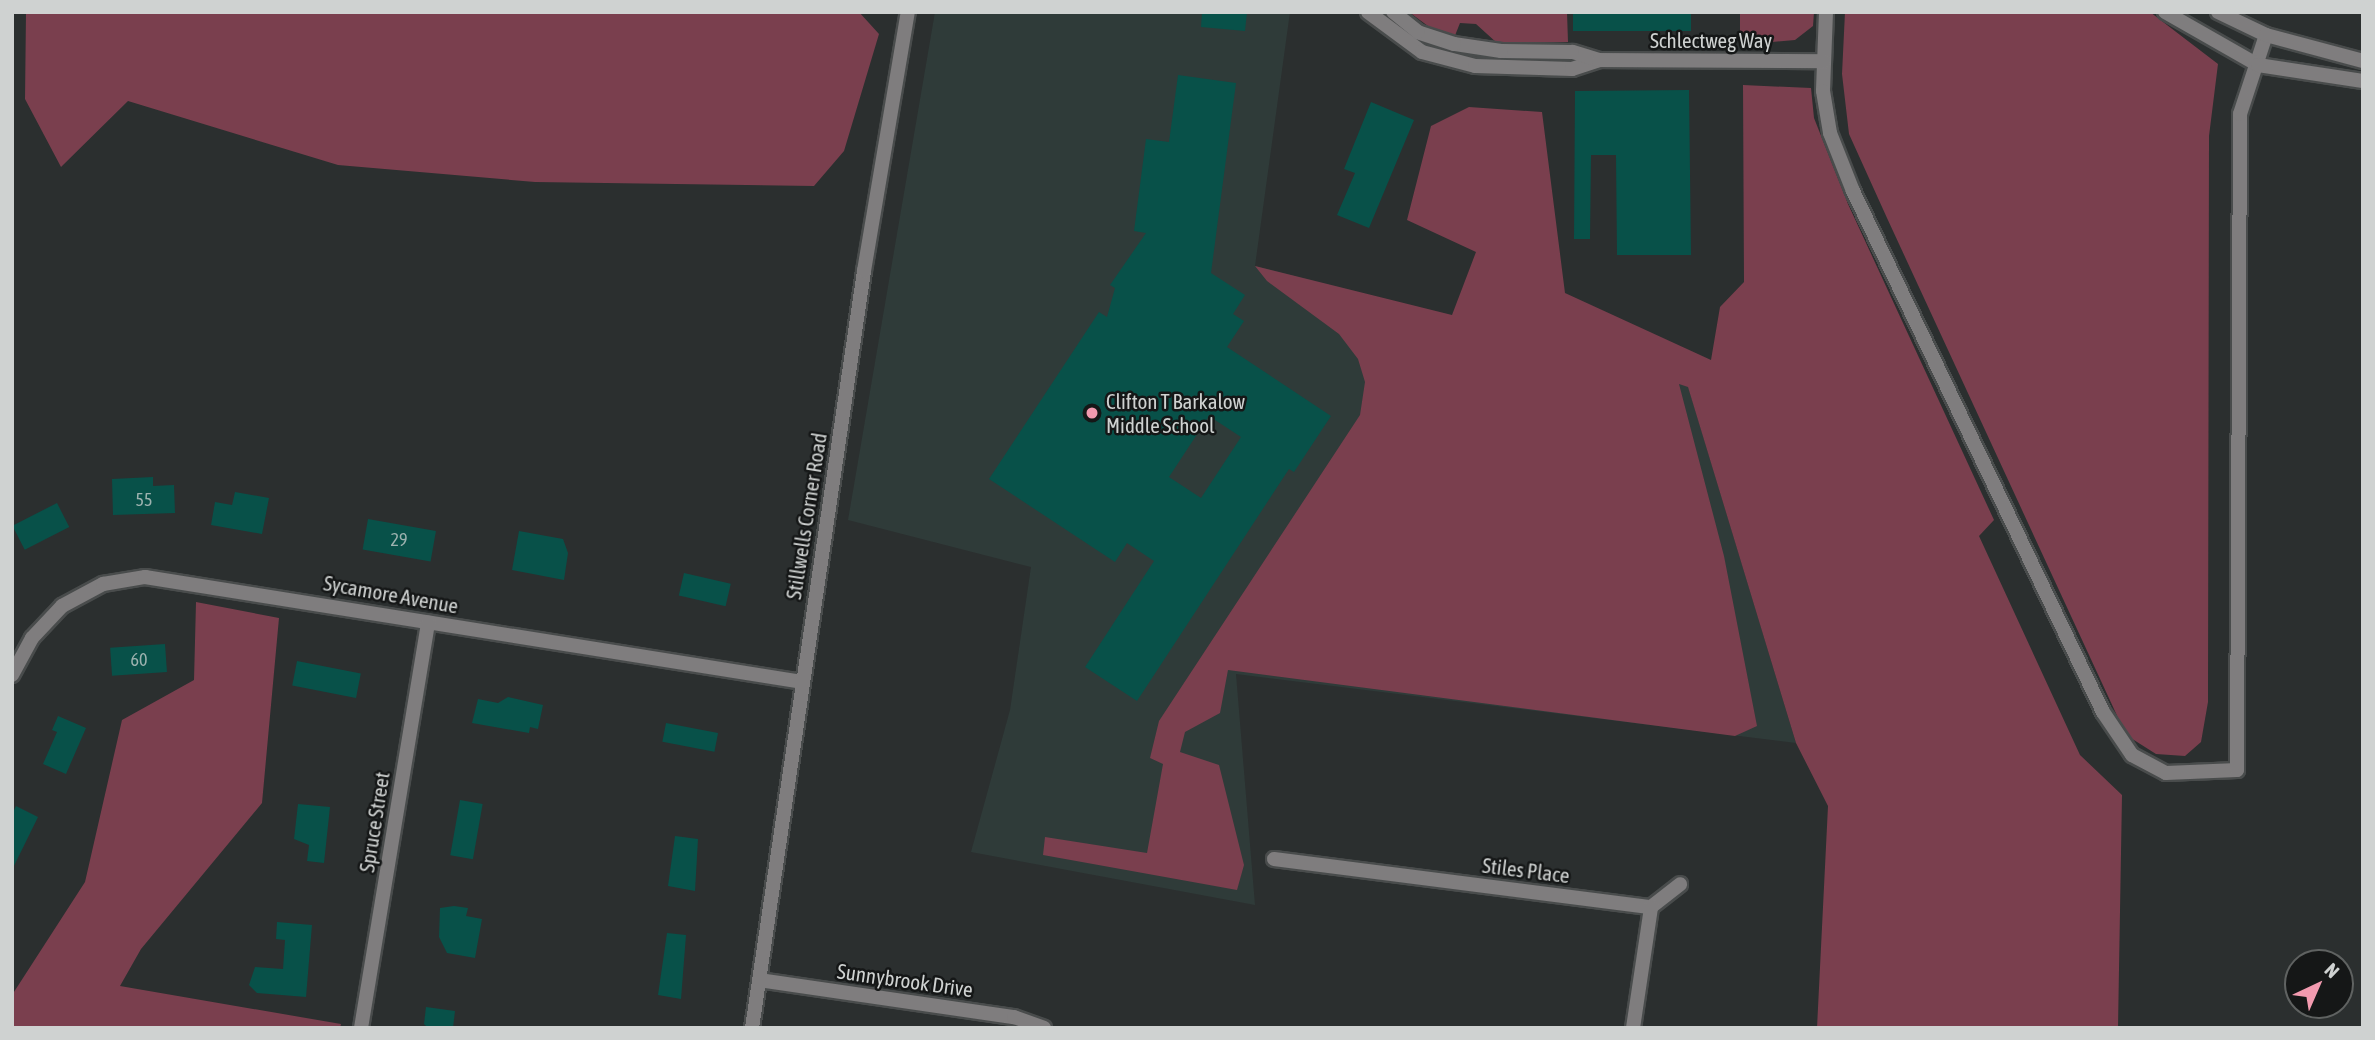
<!DOCTYPE html>
<html>
<head>
<meta charset="utf-8">
<style>
  body { margin:0 }
  #map { position:relative; width:2375px; height:1040px; overflow:hidden; background:#2b2f2f; font-family:"Asap Condensed",sans-serif }
  div>[style] { position:absolute }
  .built>* { inset:0; background:#2f3b39 }
  .green>* { inset:0; background:#7a3f4e }
  .building>* { inset:0; background:#085149; transform-origin:0 0 }
  .roads { filter:drop-shadow(2px 0 #494c4c) drop-shadow(-2px 0 #494c4c) drop-shadow(0 2px #494c4c) drop-shadow(0 -2px #494c4c) }
  .minor>* { height:14px; margin:-7px; padding:0 7px; transform-origin:7px; border-radius:7px; background:#7f7d7e }
  .tertiary>* { height:14px; margin:-7px; padding:0 7px; transform-origin:7px; border-radius:7px; background:#7f7d7e }
  .dots>* { width:19px; height:19px; translate:-50% -50%; box-sizing:border-box; border:4px solid #151717; border-radius:50% }
  span { translate:-50% -50%; white-space:nowrap; text-align:center; line-height:1.15; -webkit-text-stroke:5px #151717; paint-order:stroke }
  .number-label { font-size:18px; color:#9db2af }
  .number-label span { -webkit-text-stroke-width:0 }
  .street-label { font-size:21px; color:#cfd2d1 }
  .poi-label { font-size:21px; color:#cfd2d1 }
  .left { translate:0 -50%; text-align:left }
  .frame { position:absolute; inset:0; border:14px solid #cfd2d1; pointer-events:none }
  .north { position:absolute; left:2284px; top:949px; width:70px; height:70px; box-sizing:border-box; background:#151717; border:2px solid #5f6261; border-radius:50%; rotate:44deg; font-size:19px; font-weight:700; line-height:28px; text-align:center; color:#cfd2d1 }
  .north::after { content:''; display:block; margin:auto; width:24px; height:32px; background:#f29aaf; clip-path:polygon(50% 0,100% 100%,50% 72%,0 100%) }
</style>
</head>
<body>
<div id="map">
  <div class="built">
    <div style="clip-path:polygon(935px 12px,1290px 12px,1255px 266px,1452px 316px,1688px 386px,1796px 743px,1236px 674px,1255px 905px,971px 852px,1010px 710px,1031px 567px,848px 520px)"></div>
  </div>
  <div class="green">
    <div style="clip-path:polygon(26px 12px,859px 12px,879px 34px,844px 151px,814px 186px,535px 182px,338px 165px,128px 101px,61px 167px,25px 99px)"></div>
    <div style="clip-path:polygon(1409px 12px,1567px 12px,1568px 42px,1497px 43px,1476px 24px,1460px 23px,1454px 38px,1432px 29px)"></div>
    <div style="clip-path:polygon(1740px 12px,1814px 12px,1813px 26px,1795px 40px,1740px 45px)"></div>
    <div style="clip-path:polygon(1845px 12px,2150px 12px,2218px 64px,2209px 136px,2208px 702px,2201px 742px,2185px 756px,2156px 754px,2126px 735px,1887px 218px,1849px 134px,1842px 74px)"></div>
    <div style="clip-path:polygon(1743px 85px,1811px 88px,1814px 118px,1848px 204px,1994px 520px,1979px 536px,2080px 755px,2122px 795px,2118px 1028px,1817px 1028px,1828px 806px,1796px 743px,1688px 387px,1679px 384px,1724px 556px,1757px 726px,1735px 736px,1228px 670px,1220px 713px,1185px 732px,1180px 752px,1219px 765px,1244px 865px,1237px 890px,1043px 855px,1045px 837px,1147px 853px,1163px 764px,1150px 758px,1159px 721px,1360px 415px,1365px 382px,1358px 359px,1339px 334px,1267px 281px,1255px 266px,1452px 315px,1476px 252px,1407px 220px,1431px 126px,1469px 107px,1542px 112px,1565px 293px,1711px 360px,1720px 307px,1744px 282px)"></div>
    <div style="clip-path:polygon(196px 602px,279px 618px,262px 803px,141px 949px,120px 986px,341px 1024px,340px 1028px,12px 1028px,12px 995px,85px 882px,122px 720px,194px 680px)"></div>
  </div>
  <div class="building">
    <div style="clip-path:polygon(1202px 12px,1247px 12px,1245px 31px,1201px 27px)"></div>
    <div style="left:1573px;top:12px;width:118px;height:19px"></div>
    <div style="clip-path:polygon(evenodd,1178px 75px,1236px 83px,1211px 273px,1245px 295px,1233px 314px,1244px 321px,1227px 347px,1331px 416px,1294px 472px,1289px 469px,1137px 701px,1085px 667px,1154px 561px,1127px 543px,1115px 562px,989px 479px,1099px 312px,1107px 317px,1115px 288px,1110px 285px,1146px 233px,1134px 231px,1146px 139px,1169px 142px,1178px 75px,1209px 416px,1241px 437px,1201px 498px,1169px 477px,1209px 416px)"></div>
    <div style="clip-path:polygon(1689px 90px,1691px 255px,1617px 255px,1616px 155px,1591px 155px,1590px 239px,1574px 239px,1575px 91px)"></div>
    <div style="clip-path:polygon(1371px 102px,1414px 120px,1369px 228px,1337px 215px,1355px 173px,1344px 169px)"></div>
    <div style="clip-path:polygon(153px 477px,153px 486px,174px 485px,175px 513px,113px 515px,112px 479px)"></div>
    <div style="clip-path:polygon(235px 492px,269px 498px,262px 534px,211px 525px,215px 502px,232px 505px)"></div>
    <div style="left:57px;top:503px;width:27px;height:50px;rotate:63deg"></div>
    <div style="left:368px;top:519px;width:69px;height:31px;rotate:10deg"></div>
    <div style="clip-path:polygon(519px 531px,563px 539px,568px 553px,564px 580px,512px 570px)"></div>
    <div style="left:684px;top:573px;width:48px;height:23px;rotate:13deg"></div>
    <div style="left:165px;top:644px;width:28px;height:55px;rotate:86deg"></div>
    <div style="left:297px;top:661px;width:65px;height:25px;rotate:11deg"></div>
    <div style="clip-path:polygon(508px 697px,543px 705px,538px 729px,530px 727px,529px 733px,472px 723px,478px 699px,498px 703px)"></div>
    <div style="clip-path:polygon(58px 716px,86px 728px,66px 774px,43px 764px,57px 732px,52px 730px)"></div>
    <div style="left:666px;top:723px;width:53px;height:19px;rotate:11deg"></div>
    <div style="left:460px;top:800px;width:23px;height:56px;rotate:10deg"></div>
    <div style="clip-path:polygon(298px 804px,330px 807px,324px 863px,307px 861px,309px 845px,294px 839px)"></div>
    <div style="clip-path:polygon(16px 806px,38px 817px,12px 870px,12px 814px)"></div>
    <div style="clip-path:polygon(675px 836px,698px 839px,695px 891px,668px 886px)"></div>
    <div style="clip-path:polygon(454px 906px,468px 908px,466px 916px,482px 919px,475px 958px,447px 953px,439px 937px,440px 908px)"></div>
    <div style="clip-path:polygon(277px 922px,312px 925px,306px 997px,257px 993px,249px 985px,255px 967px,283px 969px,285px 940px,276px 939px)"></div>
    <div style="clip-path:polygon(667px 933px,686px 935px,681px 999px,658px 995px)"></div>
    <div style="clip-path:polygon(426px 1007px,455px 1011px,453px 1028px,428px 1028px,424px 1024px)"></div>
  </div>
  <div class="roads">
    <div class="minor">
      <div style="left:1368px;top:12px;width:67px;rotate:36.5deg"></div>
      <div style="left:1422px;top:52px;width:55px;rotate:14.8deg"></div>
      <div style="left:1475px;top:66px;width:97px;rotate:1.8deg"></div>
      <div style="left:1572px;top:69px;width:28px;rotate:-18deg"></div>
      <div style="left:1599px;top:60px;width:28px;rotate:-163deg"></div>
      <div style="left:1572px;top:52px;width:71px;rotate:-179.2deg"></div>
      <div style="left:1501px;top:51px;width:48px;rotate:-171.5deg"></div>
      <div style="left:1454px;top:44px;width:38px;rotate:-162deg"></div>
      <div style="left:1418px;top:32px;width:32px;rotate:-141deg"></div>
      <div style="left:1826px;top:12px;width:79px;rotate:92.2deg"></div>
      <div style="left:1823px;top:91px;width:43px;rotate:80.5deg"></div>
      <div style="left:1830px;top:133px;width:62px;rotate:68.4deg"></div>
      <div style="left:1853px;top:191px;width:578px;rotate:64.37deg"></div>
      <div style="left:2103px;top:712px;width:52px;rotate:56deg"></div>
      <div style="left:2132px;top:755px;width:38px;rotate:28deg"></div>
      <div style="left:2166px;top:773px;width:71px;rotate:-2.4deg"></div>
      <div style="left:2237px;top:770px;width:656px;rotate:-89.74deg"></div>
      <div style="left:2240px;top:114px;width:83px;rotate:-71.8deg"></div>
      <div style="left:2165px;top:12px;width:107px;rotate:29.7deg"></div>
      <div style="left:2258px;top:65px;width:106px;rotate:8.7deg"></div>
      <div style="left:2218px;top:12px;width:53px;rotate:25.6deg"></div>
      <div style="left:2266px;top:35px;width:100px;rotate:15deg"></div>
      <div style="left:1599px;top:60px;width:225px;rotate:0.3deg"></div>
      <div style="left:12px;top:675px;width:42px;rotate:-61.6deg"></div>
      <div style="left:32px;top:638px;width:44px;rotate:-46.8deg"></div>
      <div style="left:62px;top:606px;width:47px;rotate:-28.2deg"></div>
      <div style="left:103px;top:584px;width:43px;rotate:-9.5deg"></div>
      <div style="left:145px;top:577px;width:665px;rotate:9.08deg"></div>
      <div style="left:1274px;top:859px;width:380px;rotate:7.3deg"></div>
      <div style="left:1651px;top:907px;width:37px;rotate:-38deg"></div>
      <div style="left:759px;top:980px;width:258px;rotate:8.3deg"></div>
      <div style="left:1014px;top:1017px;width:32px;rotate:20deg"></div>
      <div style="left:361px;top:1028px;width:411px;rotate:-80.6deg"></div>
      <div style="left:1633px;top:1028px;width:122px;rotate:-81.5deg"></div>
    </div>
    <div class="tertiary">
      <div style="left:752px;top:1028px;width:765px;rotate:-81.58deg"></div>
      <div style="left:864px;top:271px;width:263px;rotate:-80.4deg"></div>
    </div>
  </div>
  <div class="dots">
    <div style="left:1092px;top:413px;background:#f29aaf"></div>
  </div>
  <div class="number-label">
    <span style="left:144px;top:500px">55</span>
    <span style="left:399px;top:540px">29</span>
    <span style="left:139px;top:660px">60</span>
  </div>
  <div class="street-label">
    <span style="left:1711px;top:40px">Schlectweg Way</span>
    <span style="left:806px;top:516px;rotate:-81deg">Stillwells Corner Road</span>
    <span style="left:391px;top:594px;rotate:10deg">Sycamore Avenue</span>
    <span style="left:374px;top:822px;rotate:-81deg">Spruce Street</span>
    <span style="left:1526px;top:870px;rotate:7deg">Stiles Place</span>
    <span style="left:905px;top:980px;rotate:8deg">Sunnybrook Drive</span>
  </div>
  <div class="poi-label">
    <span class="left" style="left:1106px;top:413px">Clifton T Barkalow<br>Middle School</span>
  </div>
  <div class="frame"></div>
  <div class="north">N</div>
</div>
</body>
</html>
